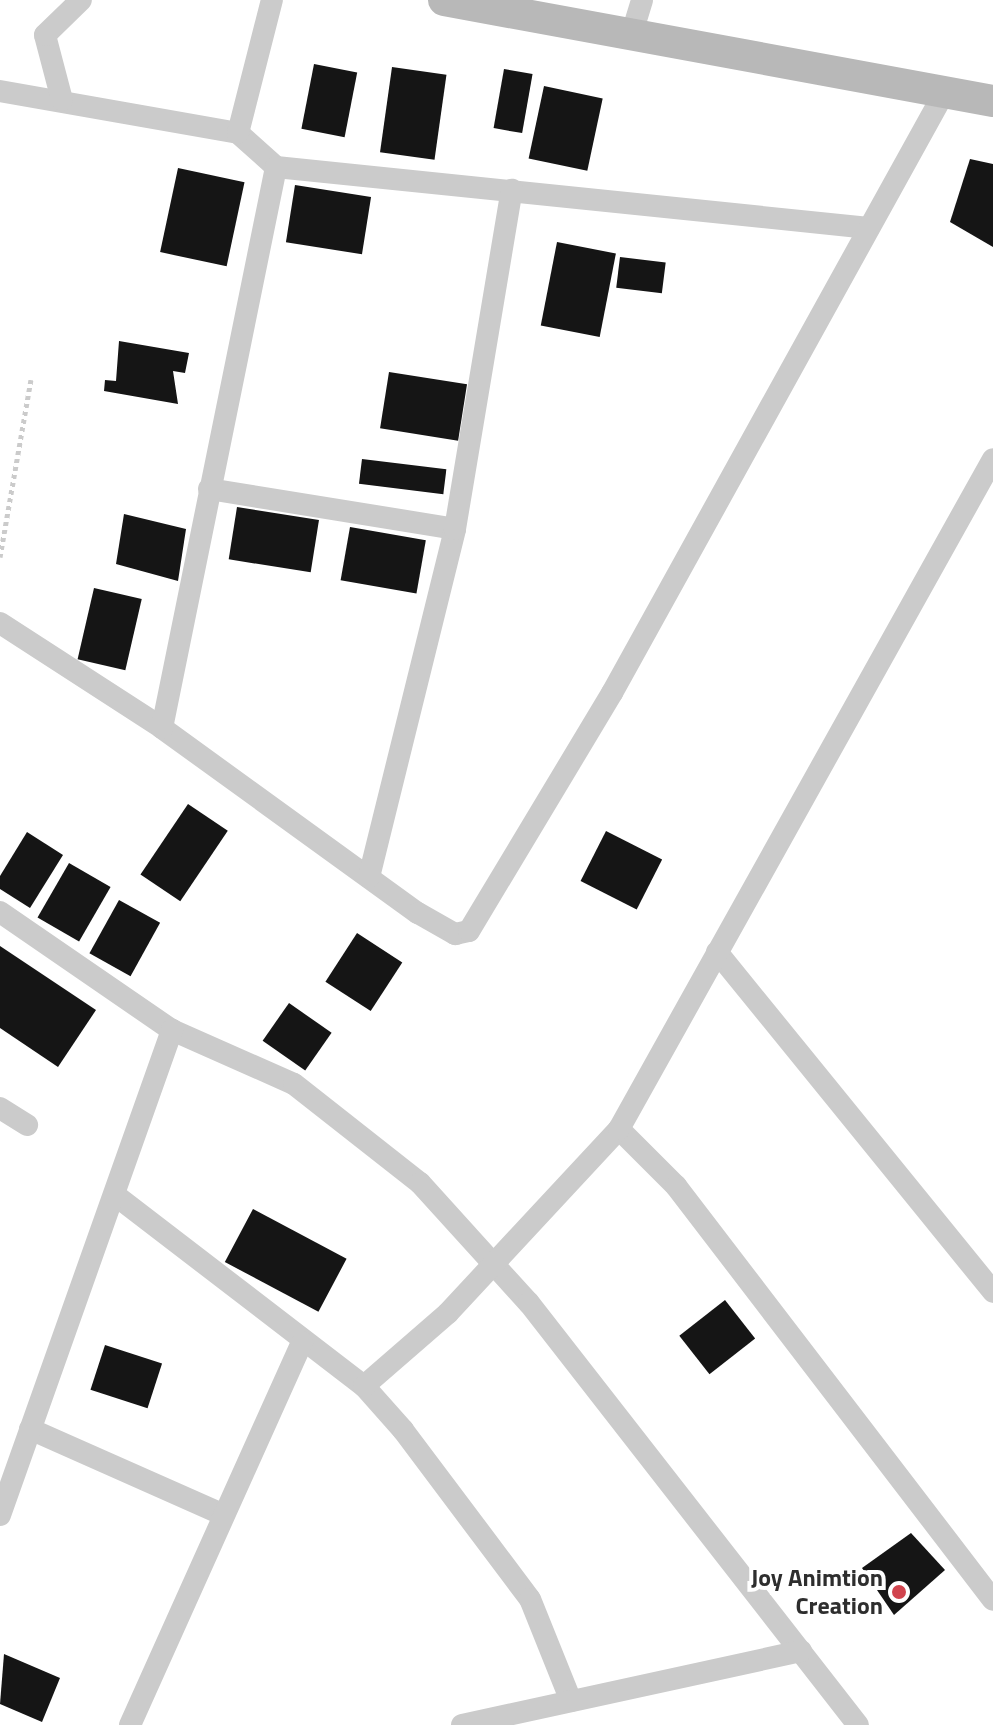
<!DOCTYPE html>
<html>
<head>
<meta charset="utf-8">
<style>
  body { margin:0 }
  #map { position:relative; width:993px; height:1725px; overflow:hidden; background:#fff; font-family:"Titillium Web",sans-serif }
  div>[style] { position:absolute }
  .building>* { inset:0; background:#151515; transform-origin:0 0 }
  .path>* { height:5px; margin-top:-2.5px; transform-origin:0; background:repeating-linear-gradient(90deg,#cbcbcb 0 4px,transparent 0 8px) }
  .street>* { height:22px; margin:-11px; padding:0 11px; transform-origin:11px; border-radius:11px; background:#cbcbcb }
  .secondary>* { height:32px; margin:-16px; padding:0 16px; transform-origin:16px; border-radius:16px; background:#b8b8b8 }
  .dots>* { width:22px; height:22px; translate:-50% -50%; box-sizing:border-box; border:4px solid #fff; border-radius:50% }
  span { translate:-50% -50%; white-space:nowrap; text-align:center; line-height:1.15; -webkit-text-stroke:8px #fff; paint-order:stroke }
  .poi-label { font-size:24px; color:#2e2e2e; font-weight:700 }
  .right { translate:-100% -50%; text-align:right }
</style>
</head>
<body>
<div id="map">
  <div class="building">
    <div style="left:314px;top:64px;width:44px;height:66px;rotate:11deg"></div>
    <div style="left:392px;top:67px;width:55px;height:86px;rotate:8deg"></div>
    <div style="left:504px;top:69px;width:29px;height:60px;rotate:10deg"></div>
    <div style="left:544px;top:86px;width:60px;height:74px;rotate:12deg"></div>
    <div style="clip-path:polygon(970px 159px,993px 164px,993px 247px,950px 222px)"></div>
    <div style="left:178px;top:168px;width:68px;height:86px;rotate:12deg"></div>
    <div style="left:295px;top:185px;width:77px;height:58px;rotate:9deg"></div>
    <div style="left:557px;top:242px;width:60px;height:85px;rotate:11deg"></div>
    <div style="left:620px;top:257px;width:46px;height:31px;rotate:7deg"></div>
    <div style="clip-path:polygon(119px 341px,189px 353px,185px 373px,173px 371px,178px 404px,104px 391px,105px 380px,116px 381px)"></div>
    <div style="left:389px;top:372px;width:79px;height:57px;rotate:9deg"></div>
    <div style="left:362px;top:459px;width:85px;height:25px;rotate:7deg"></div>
    <div style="left:237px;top:507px;width:83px;height:53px;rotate:9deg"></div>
    <div style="clip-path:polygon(124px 514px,186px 529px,178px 581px,116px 564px)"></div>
    <div style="left:350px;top:527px;width:77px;height:54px;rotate:10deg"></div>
    <div style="left:94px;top:588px;width:49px;height:73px;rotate:13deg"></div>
    <div style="left:188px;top:804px;width:48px;height:85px;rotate:34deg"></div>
    <div style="left:606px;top:831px;width:63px;height:56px;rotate:27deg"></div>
    <div style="clip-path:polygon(27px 832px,63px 855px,30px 908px,0 889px,0 876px)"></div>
    <div style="left:69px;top:863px;width:48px;height:63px;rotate:30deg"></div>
    <div style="left:119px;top:900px;width:47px;height:61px;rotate:29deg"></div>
    <div style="left:357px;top:933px;width:54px;height:58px;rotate:33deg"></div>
    <div style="clip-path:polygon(0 946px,96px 1010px,58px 1067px,0 1028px)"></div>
    <div style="left:289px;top:1003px;width:52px;height:46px;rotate:35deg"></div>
    <div style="left:253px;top:1209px;width:106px;height:60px;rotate:28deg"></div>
    <div style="left:725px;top:1300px;width:49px;height:58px;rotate:52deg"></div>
    <div style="left:105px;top:1345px;width:60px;height:47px;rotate:18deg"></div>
    <div style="clip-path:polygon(911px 1533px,945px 1570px,894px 1615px,862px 1568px)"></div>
    <div style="clip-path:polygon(4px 1654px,60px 1678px,42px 1722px,0 1704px)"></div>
  </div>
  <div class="path">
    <div style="left:0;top:557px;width:180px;rotate:-80.1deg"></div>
  </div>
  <div class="street">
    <div style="left:632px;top:33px;width:34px;rotate:-73deg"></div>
    <div style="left:0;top:91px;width:242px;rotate:10deg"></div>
    <div style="left:238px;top:133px;width:51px;rotate:41.8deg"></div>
    <div style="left:276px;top:167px;width:596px;rotate:5.87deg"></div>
    <div style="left:62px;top:100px;width:67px;rotate:-104.7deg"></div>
    <div style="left:45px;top:35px;width:50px;rotate:-44.2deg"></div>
    <div style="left:238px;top:133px;width:137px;rotate:-75.7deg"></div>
    <div style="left:209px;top:489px;width:249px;rotate:9.2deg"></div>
    <div style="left:0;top:623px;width:193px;rotate:32.9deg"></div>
    <div style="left:162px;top:728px;width:316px;rotate:35.9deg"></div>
    <div style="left:418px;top:913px;width:43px;rotate:29.6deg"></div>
    <div style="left:455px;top:934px;width:14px;rotate:-12deg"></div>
    <div style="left:469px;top:931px;width:278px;rotate:-59deg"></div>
    <div style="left:612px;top:693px;width:686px;rotate:-61.04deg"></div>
    <div style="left:162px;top:728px;width:572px;rotate:-78.51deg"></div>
    <div style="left:369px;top:877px;width:358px;rotate:-76.1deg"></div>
    <div style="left:455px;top:529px;width:344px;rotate:-80.5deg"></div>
    <div style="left:0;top:912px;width:209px;rotate:34.5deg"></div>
    <div style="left:172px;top:1030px;width:133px;rotate:23.9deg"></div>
    <div style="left:294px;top:1084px;width:160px;rotate:38.2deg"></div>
    <div style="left:420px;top:1183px;width:162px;rotate:47.8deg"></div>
    <div style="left:529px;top:1303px;width:535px;rotate:52.06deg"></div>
    <div style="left:717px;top:952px;width:438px;rotate:50.9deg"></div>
    <div style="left:0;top:1108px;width:32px;rotate:32deg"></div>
    <div style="left:619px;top:1129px;width:81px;rotate:45deg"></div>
    <div style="left:676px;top:1186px;width:521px;rotate:52.56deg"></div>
    <div style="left:115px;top:1195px;width:314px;rotate:37.5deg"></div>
    <div style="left:364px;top:1386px;width:59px;rotate:48.4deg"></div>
    <div style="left:403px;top:1430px;width:211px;rotate:53.1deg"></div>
    <div style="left:530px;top:1599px;width:110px;rotate:68.1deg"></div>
    <div style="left:364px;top:1386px;width:111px;rotate:-41deg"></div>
    <div style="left:448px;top:1313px;width:251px;rotate:-47.1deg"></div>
    <div style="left:619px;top:1129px;width:767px;rotate:-60.83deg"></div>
    <div style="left:30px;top:1429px;width:210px;rotate:23.9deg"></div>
    <div style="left:0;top:1515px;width:515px;rotate:-70.47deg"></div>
    <div style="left:130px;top:1725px;width:420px;rotate:-65.8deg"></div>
    <div style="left:462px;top:1725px;width:347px;rotate:-12.3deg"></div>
  </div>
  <div class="secondary">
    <div style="left:444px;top:0;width:558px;rotate:10.42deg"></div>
  </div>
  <div class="dots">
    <div style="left:899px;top:1592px;background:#d1444e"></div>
  </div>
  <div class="poi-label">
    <span class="right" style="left:883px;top:1592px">Joy Animtion<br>Creation</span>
  </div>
</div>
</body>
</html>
